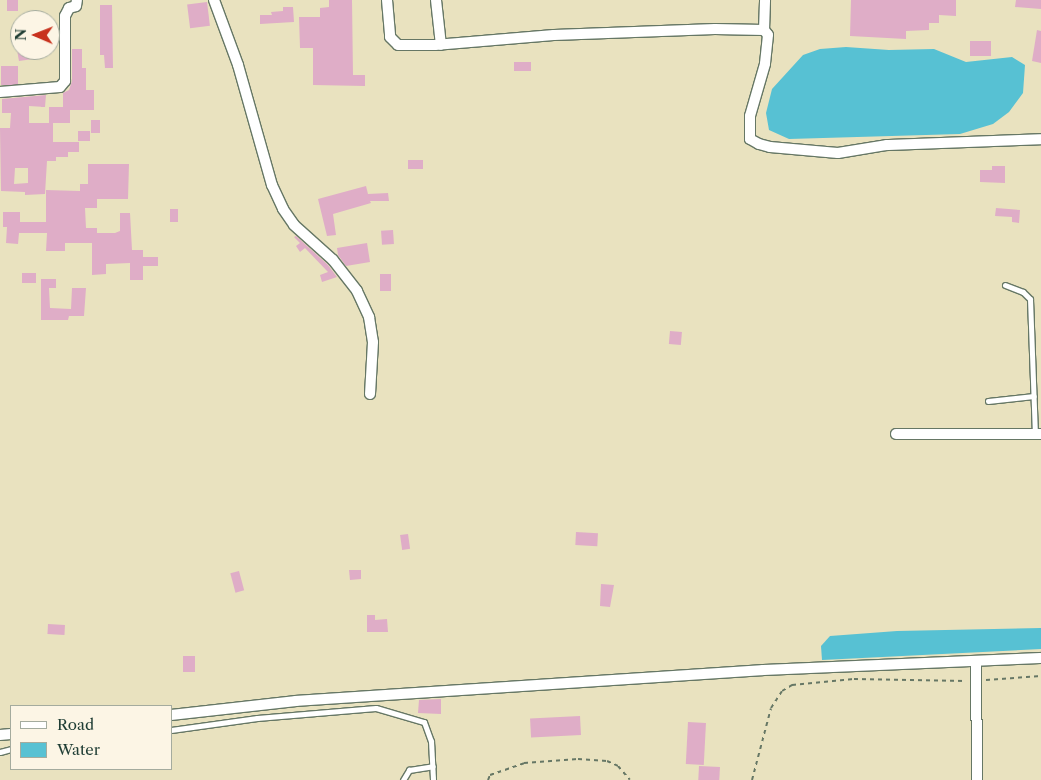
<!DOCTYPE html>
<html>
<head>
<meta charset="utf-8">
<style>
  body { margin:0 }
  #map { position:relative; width:1041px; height:780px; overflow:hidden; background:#e9e2bf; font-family:"Libre Caslon Text",serif }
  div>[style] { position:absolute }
  .water>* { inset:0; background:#57c1d3 }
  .building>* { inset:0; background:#dfadc7; transform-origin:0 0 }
  .path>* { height:2px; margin-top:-1px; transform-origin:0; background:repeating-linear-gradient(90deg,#667765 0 4px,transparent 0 8px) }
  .roads { filter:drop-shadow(1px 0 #667765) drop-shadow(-1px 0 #667765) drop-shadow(0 1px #667765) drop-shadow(0 -1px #667765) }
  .lane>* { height:5px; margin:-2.5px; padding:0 2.5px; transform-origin:2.5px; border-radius:2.5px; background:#fff }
  .street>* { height:10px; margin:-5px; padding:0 5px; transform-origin:5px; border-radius:5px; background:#fff }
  span { translate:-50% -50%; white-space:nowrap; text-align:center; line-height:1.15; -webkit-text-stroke:5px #fcf5e5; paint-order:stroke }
  .legend { position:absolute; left:10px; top:705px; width:162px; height:65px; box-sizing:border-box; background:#fcf5e5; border:1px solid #a4ab9e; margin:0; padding:6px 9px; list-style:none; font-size:15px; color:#1f3d34 }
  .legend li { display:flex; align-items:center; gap:10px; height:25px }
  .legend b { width:25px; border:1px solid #a4ab9e }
  .north { position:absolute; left:10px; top:10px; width:50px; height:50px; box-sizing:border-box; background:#fcf5e5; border:1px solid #a4ab9e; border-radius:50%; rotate:271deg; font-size:14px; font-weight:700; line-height:20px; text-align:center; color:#1f3d34 }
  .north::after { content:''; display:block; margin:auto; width:18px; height:22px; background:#c8321e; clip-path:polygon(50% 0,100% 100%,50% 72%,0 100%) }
</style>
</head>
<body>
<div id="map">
  <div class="water">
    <div style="clip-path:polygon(846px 47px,889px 50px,934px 49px,966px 62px,1012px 57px,1025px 65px,1023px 93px,1009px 112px,993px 124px,960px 134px,789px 139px,769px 130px,766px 113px,772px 89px,803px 55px,820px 49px)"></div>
    <div style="clip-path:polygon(1041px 628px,1041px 649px,822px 660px,821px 646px,830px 636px,897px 631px)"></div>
  </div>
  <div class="building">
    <div style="left:7px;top:0;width:11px;height:11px"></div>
    <div style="clip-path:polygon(329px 0,352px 0,353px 75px,365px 75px,365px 86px,313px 85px,313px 48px,300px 48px,299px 17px,320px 17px,320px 8px,329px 7px)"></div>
    <div style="clip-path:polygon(851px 0,956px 0,956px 16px,939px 15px,939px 23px,929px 23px,929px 30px,906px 31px,906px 39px,850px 36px)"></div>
    <div style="clip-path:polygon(1016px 0,1041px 0,1041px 9px,1015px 7px)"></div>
    <div style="left:207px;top:2px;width:24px;height:20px;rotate:83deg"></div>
    <div style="clip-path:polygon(100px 5px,112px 5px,113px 68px,105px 68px,104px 55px,100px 55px)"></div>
    <div style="clip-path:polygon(283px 7px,293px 7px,294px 22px,260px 24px,260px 15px,272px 15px,271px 12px,283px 11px)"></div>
    <div style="clip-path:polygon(1037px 30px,1041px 31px,1041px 63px,1032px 61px)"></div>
    <div style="left:970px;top:41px;width:21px;height:15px"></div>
    <div style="clip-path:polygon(72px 49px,82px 49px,82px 68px,86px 68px,86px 90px,94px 90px,94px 110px,70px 110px,70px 123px,49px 123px,49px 107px,63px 107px,63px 93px,69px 90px,72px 81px)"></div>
    <div style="clip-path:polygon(17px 50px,40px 50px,40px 58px,19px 61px)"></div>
    <div style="left:531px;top:62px;width:9px;height:17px;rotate:90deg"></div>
    <div style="left:1px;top:66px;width:17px;height:19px"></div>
    <div style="clip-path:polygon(evenodd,46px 95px,45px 107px,29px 106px,29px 123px,53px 123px,53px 142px,79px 142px,79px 152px,68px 152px,68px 157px,56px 157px,56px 161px,47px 161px,45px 194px,25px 195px,25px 192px,1px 191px,0 128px,10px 128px,11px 113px,2px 113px,2px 99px,46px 95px,15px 168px,28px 168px,28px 183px,14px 184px,15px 168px)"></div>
    <div style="left:91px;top:120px;width:9px;height:13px"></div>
    <div style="left:78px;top:131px;width:12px;height:10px"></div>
    <div style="left:408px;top:160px;width:15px;height:9px"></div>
    <div style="clip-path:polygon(88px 164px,129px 164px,128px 199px,97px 199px,97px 208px,85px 208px,86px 228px,97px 228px,97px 233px,115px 233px,120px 231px,120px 213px,130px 213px,132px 250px,143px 250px,143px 257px,158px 257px,158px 266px,143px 266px,143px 280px,130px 280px,130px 263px,106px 264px,106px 274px,92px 275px,92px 243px,65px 243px,65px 251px,46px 251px,47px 233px,19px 233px,18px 244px,6px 243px,7px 227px,3px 227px,3px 212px,20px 212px,20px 222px,46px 222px,46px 190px,80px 191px,80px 184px,88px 184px)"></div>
    <div style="clip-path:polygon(992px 166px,1005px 166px,1005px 183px,980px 182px,980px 170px,992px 170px)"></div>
    <div style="clip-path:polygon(366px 186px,368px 194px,388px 193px,389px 201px,370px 201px,371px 203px,333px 214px,336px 235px,327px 236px,318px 199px)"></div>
    <div style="clip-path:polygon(996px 208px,1020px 210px,1019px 223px,1012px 222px,1012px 217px,995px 216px)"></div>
    <div style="left:170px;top:209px;width:8px;height:13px"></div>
    <div style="left:393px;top:230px;width:14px;height:12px;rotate:86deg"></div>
    <div style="clip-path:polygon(296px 236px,328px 265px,337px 277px,322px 282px,320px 275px,328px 272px,305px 248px,300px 252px,296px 246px,300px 243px,294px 237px)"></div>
    <div style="clip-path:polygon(367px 243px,370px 262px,346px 266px,338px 255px,337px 248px)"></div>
    <div style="left:22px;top:273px;width:14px;height:10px"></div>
    <div style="left:380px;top:274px;width:11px;height:17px"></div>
    <div style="clip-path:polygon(41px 279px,56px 279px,56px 288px,49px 288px,50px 308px,71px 309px,72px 288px,86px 288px,84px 316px,69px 316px,68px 320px,41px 320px)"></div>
    <div style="left:670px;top:331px;width:12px;height:13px;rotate:5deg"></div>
    <div style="left:576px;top:532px;width:22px;height:13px;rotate:3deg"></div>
    <div style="left:408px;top:534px;width:15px;height:8px;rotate:82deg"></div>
    <div style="clip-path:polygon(349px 570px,361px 570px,361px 579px,350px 580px)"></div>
    <div style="left:239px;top:571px;width:20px;height:9px;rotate:75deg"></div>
    <div style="clip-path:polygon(601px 584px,614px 585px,610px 607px,600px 606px)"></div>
    <div style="clip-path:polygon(367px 615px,375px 615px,375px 620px,387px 619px,388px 632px,367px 632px)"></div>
    <div style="left:48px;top:624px;width:17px;height:10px;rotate:3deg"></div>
    <div style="left:183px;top:656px;width:12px;height:16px"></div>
    <div style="clip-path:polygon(441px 699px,441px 714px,418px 713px,419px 700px)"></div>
    <div style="left:580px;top:716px;width:19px;height:50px;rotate:87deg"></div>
    <div style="left:688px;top:722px;width:18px;height:42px;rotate:3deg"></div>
    <div style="left:699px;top:766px;width:21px;height:14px;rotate:3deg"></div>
  </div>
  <div class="path">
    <div style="left:986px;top:680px;width:55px;rotate:-4.2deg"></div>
    <div style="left:488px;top:780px;width:5px;rotate:-68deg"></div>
    <div style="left:490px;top:775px;width:36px;rotate:-19deg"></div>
    <div style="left:524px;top:763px;width:54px;rotate:-4.2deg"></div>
    <div style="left:578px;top:759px;width:29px;rotate:4deg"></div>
    <div style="left:607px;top:761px;width:12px;rotate:24deg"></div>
    <div style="left:618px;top:766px;width:18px;rotate:49deg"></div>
    <div style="left:752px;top:780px;width:74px;rotate:-75.2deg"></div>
    <div style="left:771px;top:708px;width:20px;rotate:-57deg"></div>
    <div style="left:782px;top:691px;width:12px;rotate:-31deg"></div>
    <div style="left:792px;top:685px;width:62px;rotate:-5.5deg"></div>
    <div style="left:854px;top:679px;width:112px;rotate:1deg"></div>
  </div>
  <div class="roads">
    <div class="lane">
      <div style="left:1005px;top:285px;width:19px;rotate:21deg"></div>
      <div style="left:1023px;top:292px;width:10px;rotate:45deg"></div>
      <div style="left:1030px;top:299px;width:135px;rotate:87.9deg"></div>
      <div style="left:988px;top:401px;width:46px;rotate:-6.2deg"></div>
      <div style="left:171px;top:730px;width:87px;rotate:-7.9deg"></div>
      <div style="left:257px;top:718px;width:119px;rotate:-4.8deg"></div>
      <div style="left:376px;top:708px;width:50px;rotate:16.3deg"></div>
      <div style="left:424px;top:722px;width:20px;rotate:70deg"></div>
      <div style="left:431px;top:741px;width:39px;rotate:87deg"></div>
      <div style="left:0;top:752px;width:11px;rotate:-15deg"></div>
      <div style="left:403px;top:780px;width:12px;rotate:-59deg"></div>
      <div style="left:409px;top:770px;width:24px;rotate:-9deg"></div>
    </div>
    <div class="street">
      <div style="left:214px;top:0;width:69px;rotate:69.7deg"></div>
      <div style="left:238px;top:65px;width:125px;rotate:74.2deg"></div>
      <div style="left:272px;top:185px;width:26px;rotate:65deg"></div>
      <div style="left:283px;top:209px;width:19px;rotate:55deg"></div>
      <div style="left:294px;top:225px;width:52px;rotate:41.9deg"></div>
      <div style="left:333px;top:260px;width:39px;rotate:52deg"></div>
      <div style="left:357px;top:291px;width:29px;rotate:65deg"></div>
      <div style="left:369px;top:317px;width:25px;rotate:81deg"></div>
      <div style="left:373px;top:342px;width:52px;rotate:93.3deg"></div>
      <div style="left:387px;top:0;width:37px;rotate:85deg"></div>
      <div style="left:390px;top:37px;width:11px;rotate:45deg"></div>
      <div style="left:398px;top:45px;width:37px"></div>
      <div style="left:435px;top:45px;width:119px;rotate:-4.8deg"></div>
      <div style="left:554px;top:35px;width:161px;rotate:-2.1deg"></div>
      <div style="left:715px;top:29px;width:49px;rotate:1.2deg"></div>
      <div style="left:764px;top:30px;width:6px;rotate:51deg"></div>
      <div style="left:768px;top:35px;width:29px;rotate:96deg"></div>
      <div style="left:765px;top:64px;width:54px;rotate:106.1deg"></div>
      <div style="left:750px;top:116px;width:23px;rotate:90deg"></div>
      <div style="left:750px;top:139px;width:10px;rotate:29deg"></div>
      <div style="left:759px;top:144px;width:11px;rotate:15deg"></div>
      <div style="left:770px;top:147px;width:68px;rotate:5deg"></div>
      <div style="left:838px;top:153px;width:50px;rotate:-9.3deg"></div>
      <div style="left:887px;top:145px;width:154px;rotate:-2.2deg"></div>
      <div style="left:436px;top:0;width:45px;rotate:83.7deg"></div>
      <div style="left:764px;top:30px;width:30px;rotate:-88deg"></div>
      <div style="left:0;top:92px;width:60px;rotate:-4.8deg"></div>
      <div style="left:60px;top:87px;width:8px;rotate:-50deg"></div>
      <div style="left:65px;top:81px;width:65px;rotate:-90deg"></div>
      <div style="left:65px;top:16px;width:9px;rotate:-63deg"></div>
      <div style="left:69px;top:8px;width:7px;rotate:-16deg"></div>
      <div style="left:76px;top:6px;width:6px;rotate:-81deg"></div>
      <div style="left:896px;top:434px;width:145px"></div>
      <div style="left:976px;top:662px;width:118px;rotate:89.5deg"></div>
      <div style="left:171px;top:715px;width:126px;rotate:-6.4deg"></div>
      <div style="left:296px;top:701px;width:468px;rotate:-3.8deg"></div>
      <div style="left:763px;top:670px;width:278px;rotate:-2.5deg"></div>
      <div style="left:0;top:735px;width:11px;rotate:-5deg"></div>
    </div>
  </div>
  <ul class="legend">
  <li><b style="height:6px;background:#fff"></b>Road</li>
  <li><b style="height:14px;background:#57c1d3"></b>Water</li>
  </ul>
  <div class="north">N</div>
</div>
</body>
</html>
